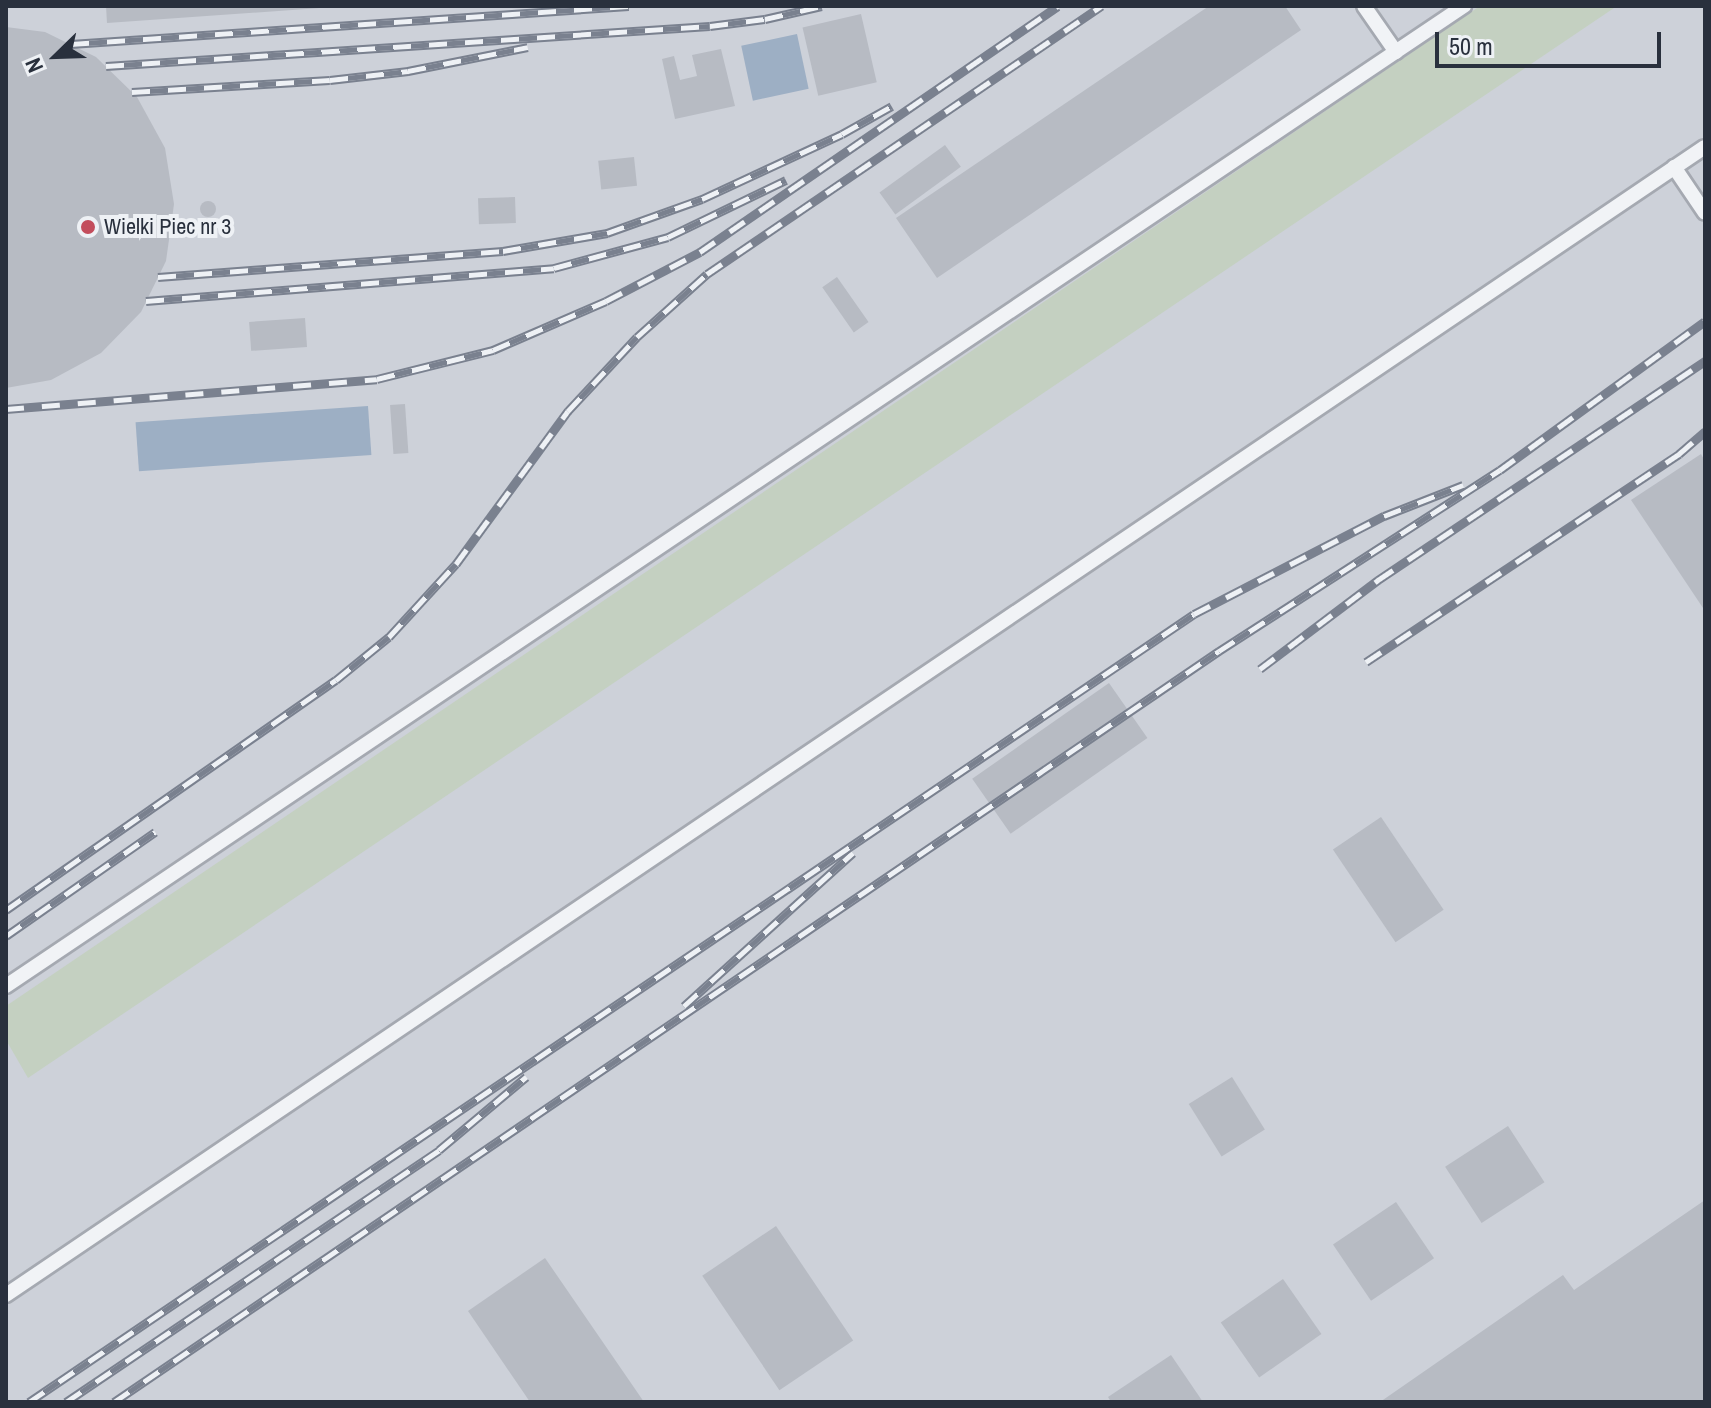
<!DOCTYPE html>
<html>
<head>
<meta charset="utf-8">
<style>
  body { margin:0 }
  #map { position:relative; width:1711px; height:1408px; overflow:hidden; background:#dfe2e7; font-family:"Archivo Narrow",sans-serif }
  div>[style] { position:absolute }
  .built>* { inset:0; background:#cdd1d9; transform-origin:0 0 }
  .green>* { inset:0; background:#c4d0c1 }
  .water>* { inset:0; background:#9dafc4; transform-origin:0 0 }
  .building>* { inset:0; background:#b7bbc3; transform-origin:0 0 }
  .round { border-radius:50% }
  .roads { filter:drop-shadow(2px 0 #a5a9b1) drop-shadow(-2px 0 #a5a9b1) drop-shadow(0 2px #a5a9b1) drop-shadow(0 -2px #a5a9b1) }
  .service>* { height:14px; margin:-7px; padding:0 7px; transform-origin:7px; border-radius:7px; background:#f1f3f6 }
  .rail>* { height:9px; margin-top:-4.5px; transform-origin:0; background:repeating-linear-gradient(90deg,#eef1f5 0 18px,#7a818f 0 36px); box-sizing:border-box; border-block:2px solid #7a818f }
  .dots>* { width:22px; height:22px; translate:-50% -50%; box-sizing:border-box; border:4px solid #eef1f5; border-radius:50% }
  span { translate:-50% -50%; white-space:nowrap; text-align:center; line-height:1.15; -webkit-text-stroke:8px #eef1f5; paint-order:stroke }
  .poi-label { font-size:22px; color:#29303d }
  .left { translate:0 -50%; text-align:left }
  .frame { position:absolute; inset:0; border:8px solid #29303d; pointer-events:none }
  .north { position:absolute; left:16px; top:16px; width:80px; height:80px; -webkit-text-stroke:6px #eef1f5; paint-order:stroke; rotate:247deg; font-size:22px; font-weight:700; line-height:32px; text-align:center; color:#29303d }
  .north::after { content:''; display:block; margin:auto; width:28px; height:36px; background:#29303d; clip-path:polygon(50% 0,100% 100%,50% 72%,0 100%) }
  .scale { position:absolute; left:1435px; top:32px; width:226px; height:36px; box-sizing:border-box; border:4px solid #29303d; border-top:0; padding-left:10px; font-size:24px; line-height:28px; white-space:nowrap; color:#29303d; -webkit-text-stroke:6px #eef1f5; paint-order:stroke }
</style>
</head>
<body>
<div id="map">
  <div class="built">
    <div style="left:6px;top:6px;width:1699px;height:1396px"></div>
  </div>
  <div class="green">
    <div style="clip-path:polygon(1480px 6px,1617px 6px,28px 1078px,6px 1040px,6px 1006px)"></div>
  </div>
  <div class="water">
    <div style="left:797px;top:34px;width:56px;height:57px;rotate:78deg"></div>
    <div style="left:368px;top:406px;width:49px;height:233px;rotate:86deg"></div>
  </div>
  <div class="building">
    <div style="clip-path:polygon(106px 6px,320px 6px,320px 8px,107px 23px)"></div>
    <div style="clip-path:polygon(1209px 6px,1285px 6px,1301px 30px,937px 278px,896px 218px)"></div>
    <div style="left:861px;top:14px;width:70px;height:60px;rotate:77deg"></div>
    <div style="clip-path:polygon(6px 27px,45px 32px,96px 57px,137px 97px,165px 148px,174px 204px,166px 261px,141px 312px,101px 353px,51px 380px,6px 388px)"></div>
    <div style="clip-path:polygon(721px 49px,735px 106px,675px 119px,662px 59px,674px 56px,680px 80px,697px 76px,692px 55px)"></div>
    <div style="left:945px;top:145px;width:27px;height:81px;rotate:54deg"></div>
    <div style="left:634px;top:157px;width:29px;height:36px;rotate:84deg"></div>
    <div style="left:515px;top:197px;width:26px;height:37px;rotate:88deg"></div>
    <div class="round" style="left:200px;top:201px;width:16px;height:16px"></div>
    <div style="left:837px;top:277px;width:55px;height:18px;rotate:55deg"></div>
    <div style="left:305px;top:318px;width:29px;height:56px;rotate:86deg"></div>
    <div style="left:405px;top:404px;width:49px;height:15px;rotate:86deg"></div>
    <div style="clip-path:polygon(1701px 454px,1705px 461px,1705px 611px,1631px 500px)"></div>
    <div style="left:1109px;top:683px;width:67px;height:167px;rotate:55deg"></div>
    <div style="left:1381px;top:817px;width:112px;height:58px;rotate:56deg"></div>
    <div style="left:1232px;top:1077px;width:62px;height:51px;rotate:58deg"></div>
    <div style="left:1508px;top:1126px;width:67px;height:75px;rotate:57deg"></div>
    <div style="clip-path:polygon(1705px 1200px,1705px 1402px,1380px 1402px,1563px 1275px,1574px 1290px)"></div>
    <div style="left:1396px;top:1202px;width:68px;height:76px;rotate:56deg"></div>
    <div style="left:776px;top:1226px;width:138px;height:89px;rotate:56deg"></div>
    <div style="clip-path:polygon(545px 1258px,644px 1402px,530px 1402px,468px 1311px)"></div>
    <div style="left:1283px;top:1279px;width:67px;height:76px;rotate:55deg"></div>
    <div style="clip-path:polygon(1171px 1355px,1203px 1402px,1111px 1402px,1108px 1397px)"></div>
  </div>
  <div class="roads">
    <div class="service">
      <div style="left:1364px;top:6px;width:56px;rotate:55.2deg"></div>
      <div style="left:1674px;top:167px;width:55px;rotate:56deg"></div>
      <div style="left:6px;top:986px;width:1757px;rotate:-33.91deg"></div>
      <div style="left:6px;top:1295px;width:2050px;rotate:-34.05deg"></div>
    </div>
  </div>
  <div class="rail">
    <div style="left:71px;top:44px;width:559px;rotate:-3.9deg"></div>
    <div style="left:106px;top:66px;width:605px;rotate:-3.79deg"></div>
    <div style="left:710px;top:26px;width:55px;rotate:-7.3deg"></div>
    <div style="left:765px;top:19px;width:58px;rotate:-12.8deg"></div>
    <div style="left:132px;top:92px;width:198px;rotate:-3.5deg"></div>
    <div style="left:330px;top:80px;width:79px;rotate:-6.6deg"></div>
    <div style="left:408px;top:71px;width:122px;rotate:-11.3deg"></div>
    <div style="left:158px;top:277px;width:346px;rotate:-4.3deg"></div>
    <div style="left:503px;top:251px;width:106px;rotate:-9.8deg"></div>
    <div style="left:607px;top:233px;width:101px;rotate:-19.7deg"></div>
    <div style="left:702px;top:199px;width:154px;rotate:-24.9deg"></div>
    <div style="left:842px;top:134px;width:57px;rotate:-29.2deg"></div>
    <div style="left:146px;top:301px;width:409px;rotate:-4.6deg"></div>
    <div style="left:554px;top:268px;width:118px;rotate:-15.2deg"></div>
    <div style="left:668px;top:237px;width:131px;rotate:-25.8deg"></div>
    <div style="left:6px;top:409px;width:372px;rotate:-4.6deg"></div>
    <div style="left:377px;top:379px;width:120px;rotate:-14deg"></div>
    <div style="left:493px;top:350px;width:123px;rotate:-23.4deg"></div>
    <div style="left:606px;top:301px;width:106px;rotate:-27.5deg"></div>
    <div style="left:700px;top:252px;width:434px;rotate:-34.5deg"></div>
    <div style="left:1366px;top:662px;width:376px;rotate:-33.6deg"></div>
    <div style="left:1679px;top:454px;width:35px;rotate:-41deg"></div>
    <div style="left:1260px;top:669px;width:148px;rotate:-37deg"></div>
    <div style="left:1378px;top:580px;width:394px;rotate:-33.8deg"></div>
    <div style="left:6px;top:910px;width:402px;rotate:-34.9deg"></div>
    <div style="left:336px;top:680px;width:68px;rotate:-39.1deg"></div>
    <div style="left:389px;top:637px;width:99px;rotate:-47.5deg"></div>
    <div style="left:456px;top:564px;width:190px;rotate:-53.8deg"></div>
    <div style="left:568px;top:411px;width:101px;rotate:-47deg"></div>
    <div style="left:637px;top:337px;width:94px;rotate:-42deg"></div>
    <div style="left:707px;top:274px;width:477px;rotate:-34.2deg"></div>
    <div style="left:6px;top:936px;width:182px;rotate:-34.9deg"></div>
    <div style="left:684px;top:1006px;width:228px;rotate:-42.2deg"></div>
    <div style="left:29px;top:1402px;width:1406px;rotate:-34.07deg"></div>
    <div style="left:1194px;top:614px;width:214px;rotate:-27.3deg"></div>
    <div style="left:1384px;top:516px;width:85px;rotate:-21.4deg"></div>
    <div style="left:66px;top:1402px;width:450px;rotate:-34deg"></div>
    <div style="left:439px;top:1150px;width:114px;rotate:-40deg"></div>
    <div style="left:114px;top:1402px;width:1336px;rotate:-34.2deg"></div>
    <div style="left:1219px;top:651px;width:334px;rotate:-32.8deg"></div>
    <div style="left:1500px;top:470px;width:253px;rotate:-36deg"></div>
  </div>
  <div class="dots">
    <div style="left:88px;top:227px;background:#c34d5c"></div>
  </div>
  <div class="poi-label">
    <span class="left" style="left:104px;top:227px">Wielki Piec nr 3</span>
  </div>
  <div class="frame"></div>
  <div class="north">N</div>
  <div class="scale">50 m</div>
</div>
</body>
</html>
